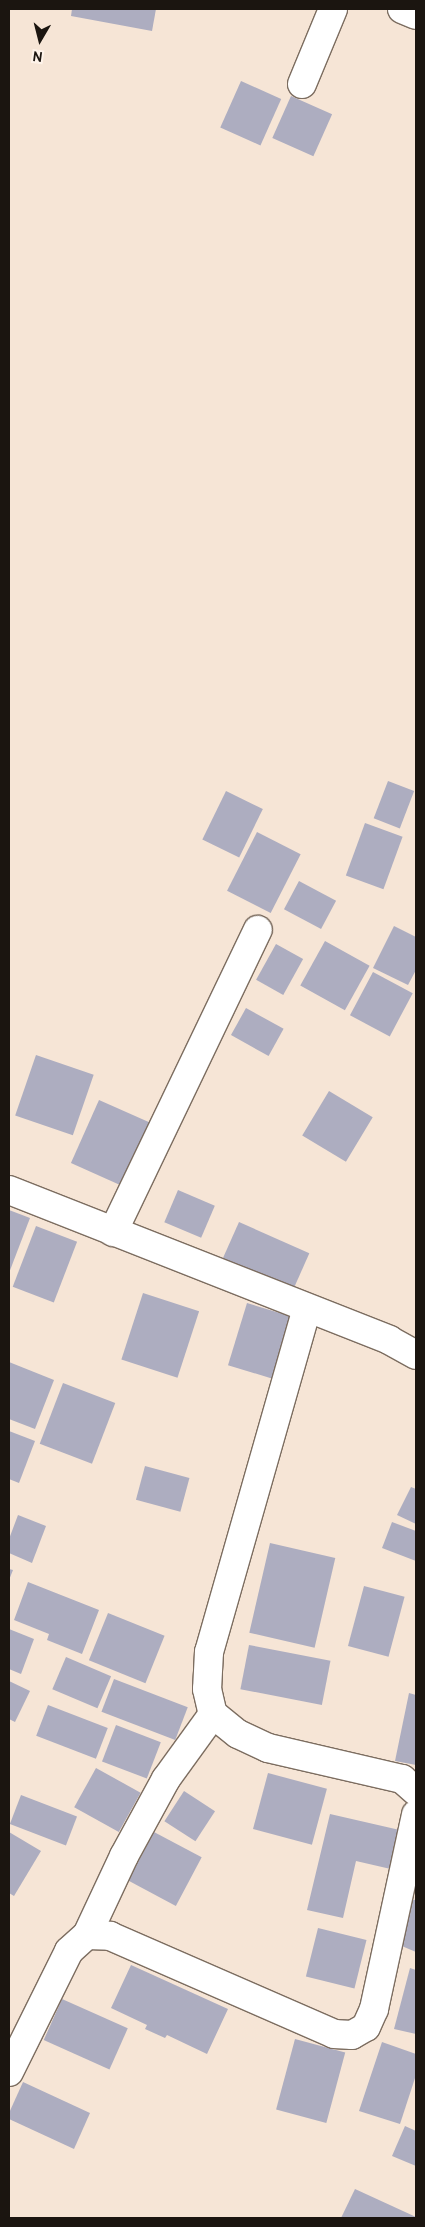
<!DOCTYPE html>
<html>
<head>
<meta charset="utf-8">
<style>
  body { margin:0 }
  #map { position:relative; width:425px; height:2227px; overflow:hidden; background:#f6e5d6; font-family:Overpass,sans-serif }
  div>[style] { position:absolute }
  .building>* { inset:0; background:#adadc0; transform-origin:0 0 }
  .roads { filter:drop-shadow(1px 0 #7c6d60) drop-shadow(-1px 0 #7c6d60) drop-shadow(0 1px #7c6d60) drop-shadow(0 -1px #7c6d60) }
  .street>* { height:28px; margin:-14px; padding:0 14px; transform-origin:14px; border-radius:14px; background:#fff }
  span { translate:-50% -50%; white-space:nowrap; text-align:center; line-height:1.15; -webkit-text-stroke:4px #fef3ea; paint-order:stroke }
  .frame { position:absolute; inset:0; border:10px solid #1b1510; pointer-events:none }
  .north { position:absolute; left:15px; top:15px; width:50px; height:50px; -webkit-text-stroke:4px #fef3ea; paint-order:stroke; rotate:188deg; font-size:14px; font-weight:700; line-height:20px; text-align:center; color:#1b1510 }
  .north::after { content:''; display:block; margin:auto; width:18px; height:22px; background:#1b1510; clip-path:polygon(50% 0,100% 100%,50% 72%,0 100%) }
</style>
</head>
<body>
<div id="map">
  <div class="building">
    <div style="clip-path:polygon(72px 9px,156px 9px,152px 31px,71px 16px)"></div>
    <div style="left:241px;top:81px;width:44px;height:51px;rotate:24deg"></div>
    <div style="left:291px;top:96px;width:45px;height:46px;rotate:24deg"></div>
    <div style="left:388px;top:781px;width:28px;height:40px;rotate:21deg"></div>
    <div style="left:226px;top:791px;width:41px;height:54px;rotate:26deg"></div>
    <div style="left:365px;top:823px;width:40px;height:56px;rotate:20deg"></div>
    <div style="left:257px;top:832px;width:49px;height:66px;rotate:27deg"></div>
    <div style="left:299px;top:881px;width:42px;height:32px;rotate:28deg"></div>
    <div style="clip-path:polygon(394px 926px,416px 937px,416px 970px,408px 985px,373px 968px)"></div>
    <div style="left:325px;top:941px;width:51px;height:51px;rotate:29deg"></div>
    <div style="left:276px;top:944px;width:31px;height:41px;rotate:29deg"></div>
    <div style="left:373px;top:972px;width:45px;height:49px;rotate:28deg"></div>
    <div style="left:246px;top:1008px;width:43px;height:31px;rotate:29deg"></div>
    <div style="left:36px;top:1055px;width:61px;height:64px;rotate:19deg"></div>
    <div style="left:329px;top:1091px;width:51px;height:52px;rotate:31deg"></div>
    <div style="left:99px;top:1100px;width:55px;height:69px;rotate:24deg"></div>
    <div style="left:178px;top:1190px;width:40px;height:35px;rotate:23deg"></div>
    <div style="clip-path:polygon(9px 1210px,30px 1218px,9px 1273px)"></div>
    <div style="left:239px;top:1222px;width:77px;height:44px;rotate:24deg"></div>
    <div style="left:36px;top:1226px;width:44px;height:65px;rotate:21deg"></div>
    <div style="left:143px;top:1293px;width:59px;height:70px;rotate:18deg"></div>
    <div style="left:247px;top:1303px;width:50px;height:65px;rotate:17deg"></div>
    <div style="clip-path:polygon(9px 1362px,54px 1380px,35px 1429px,9px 1419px)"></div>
    <div style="left:63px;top:1383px;width:56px;height:65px;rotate:21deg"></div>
    <div style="clip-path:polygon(9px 1431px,35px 1441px,19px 1483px,9px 1479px)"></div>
    <div style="left:145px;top:1466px;width:46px;height:35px;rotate:15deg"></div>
    <div style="clip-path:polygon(411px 1487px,416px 1489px,416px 1524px,397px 1515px)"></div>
    <div style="clip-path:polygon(18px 1515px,46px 1526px,32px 1563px,9px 1553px,9px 1539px)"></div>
    <div style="clip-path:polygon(392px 1522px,416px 1531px,416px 1561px,382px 1548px)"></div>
    <div style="left:270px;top:1543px;width:67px;height:92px;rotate:13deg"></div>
    <div style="clip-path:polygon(9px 1569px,13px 1570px,9px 1580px)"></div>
    <div style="clip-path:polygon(28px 1582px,99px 1610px,82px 1654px,47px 1640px,49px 1634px,14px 1620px)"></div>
    <div style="left:364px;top:1586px;width:42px;height:62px;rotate:15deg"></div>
    <div style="left:108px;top:1613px;width:61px;height:51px;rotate:22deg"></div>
    <div style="clip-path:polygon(9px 1629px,34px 1639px,21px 1674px,9px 1669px)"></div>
    <div style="left:249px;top:1645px;width:83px;height:45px;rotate:11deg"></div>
    <div style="left:66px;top:1657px;width:49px;height:35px;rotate:23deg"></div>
    <div style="left:114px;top:1679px;width:79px;height:35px;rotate:21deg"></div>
    <div style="clip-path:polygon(9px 1681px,30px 1691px,15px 1722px,9px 1719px)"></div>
    <div style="clip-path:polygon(409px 1693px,416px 1695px,416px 1765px,395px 1761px)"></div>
    <div style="left:48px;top:1705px;width:64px;height:33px;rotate:21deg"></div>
    <div style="left:116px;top:1725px;width:48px;height:39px;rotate:21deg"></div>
    <div style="left:96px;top:1768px;width:51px;height:45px;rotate:29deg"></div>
    <div style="left:268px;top:1773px;width:61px;height:58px;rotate:15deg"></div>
    <div style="left:184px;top:1791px;width:37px;height:36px;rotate:33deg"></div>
    <div style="left:21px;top:1795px;width:60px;height:31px;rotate:21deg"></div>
    <div style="clip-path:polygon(330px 1814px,404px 1831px,395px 1870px,356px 1861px,343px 1918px,307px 1910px)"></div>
    <div style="clip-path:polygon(9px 1832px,41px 1851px,14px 1896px,9px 1893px)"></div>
    <div style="left:154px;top:1832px;width:54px;height:55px;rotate:28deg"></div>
    <div style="clip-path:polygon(407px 1899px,416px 1900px,416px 1952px,397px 1944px)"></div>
    <div style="left:318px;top:1928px;width:50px;height:50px;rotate:14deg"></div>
    <div style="clip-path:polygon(131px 1965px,228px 2009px,207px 2054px,167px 2035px,165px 2038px,145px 2029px,147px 2025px,111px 2008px)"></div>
    <div style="clip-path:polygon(410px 1968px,416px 1970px,416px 2034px,394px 2029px)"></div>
    <div style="left:62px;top:1999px;width:72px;height:45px;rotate:24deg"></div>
    <div style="left:295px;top:2039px;width:52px;height:73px;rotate:15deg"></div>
    <div style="clip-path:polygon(382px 2042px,416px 2054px,416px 2075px,400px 2124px,359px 2111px)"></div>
    <div style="clip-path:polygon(23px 2082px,90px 2113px,74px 2149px,9px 2119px,9px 2113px)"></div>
    <div style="clip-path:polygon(405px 2126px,416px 2131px,416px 2166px,392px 2156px)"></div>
    <div style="clip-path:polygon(355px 2189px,416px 2217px,416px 2218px,341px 2218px)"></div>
  </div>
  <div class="roads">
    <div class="street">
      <div style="left:402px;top:9px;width:15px;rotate:23deg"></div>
      <div style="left:302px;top:84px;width:81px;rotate:-67.5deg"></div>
      <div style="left:9px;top:1190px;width:409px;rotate:21.5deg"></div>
      <div style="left:389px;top:1340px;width:31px;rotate:29deg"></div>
      <div style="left:113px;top:1232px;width:335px;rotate:-64.4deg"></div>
      <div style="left:307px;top:1308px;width:358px;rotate:105.9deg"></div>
      <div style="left:209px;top:1652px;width:37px;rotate:93deg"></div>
      <div style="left:207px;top:1689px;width:26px;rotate:77deg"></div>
      <div style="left:213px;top:1714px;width:32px;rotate:39deg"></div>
      <div style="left:238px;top:1734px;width:33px;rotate:25deg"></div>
      <div style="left:268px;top:1748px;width:138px;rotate:13deg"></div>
      <div style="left:402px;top:1779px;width:18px;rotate:41deg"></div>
      <div style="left:87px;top:1935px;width:87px;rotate:-64.9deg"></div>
      <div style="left:124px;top:1856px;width:88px;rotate:-61.4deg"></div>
      <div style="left:166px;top:1779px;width:80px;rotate:-54.1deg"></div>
      <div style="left:9px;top:2072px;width:135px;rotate:-63.6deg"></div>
      <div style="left:69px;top:1951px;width:24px;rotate:-42deg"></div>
      <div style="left:87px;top:1935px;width:23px;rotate:2deg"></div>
      <div style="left:110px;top:1936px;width:244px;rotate:23.6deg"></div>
      <div style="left:334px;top:2034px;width:18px;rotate:3deg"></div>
      <div style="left:352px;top:2035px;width:16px;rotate:-30deg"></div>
      <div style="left:366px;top:2027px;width:20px;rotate:-66deg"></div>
      <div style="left:374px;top:2009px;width:199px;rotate:-77.8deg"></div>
    </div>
  </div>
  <div class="frame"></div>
  <div class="north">N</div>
</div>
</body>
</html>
